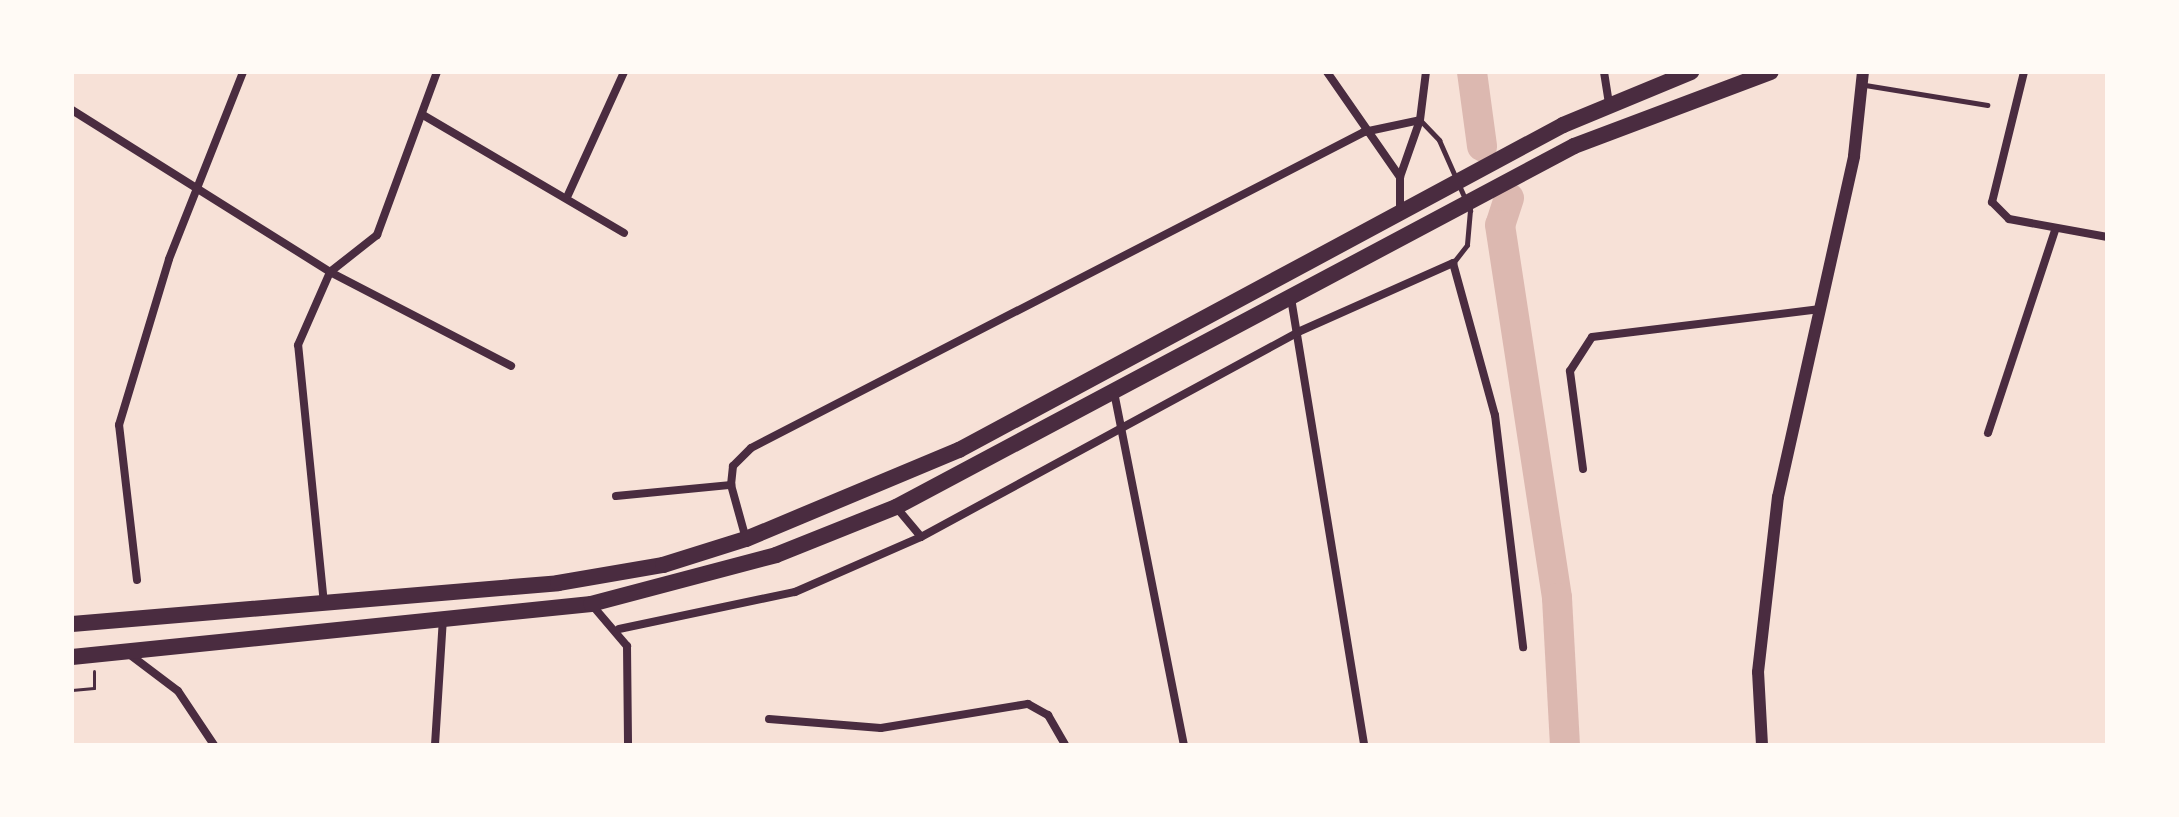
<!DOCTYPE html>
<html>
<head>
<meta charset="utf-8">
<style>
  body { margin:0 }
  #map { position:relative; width:2179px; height:817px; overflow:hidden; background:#f7e1d7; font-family:Lato,sans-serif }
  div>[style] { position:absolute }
  .river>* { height:30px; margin:-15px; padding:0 15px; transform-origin:15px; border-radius:15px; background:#dcb8b0 }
  .path>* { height:3px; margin:-1.5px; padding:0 1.5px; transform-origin:1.5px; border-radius:1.5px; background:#4a2c40 }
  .service>* { height:5px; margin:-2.5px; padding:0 2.5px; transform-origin:2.5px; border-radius:2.5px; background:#4a2c40 }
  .minor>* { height:8px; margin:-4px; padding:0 4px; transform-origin:4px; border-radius:4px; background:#4a2c40 }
  .tertiary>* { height:12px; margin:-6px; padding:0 6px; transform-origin:6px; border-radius:6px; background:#4a2c40 }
  .trunk>* { height:16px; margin:-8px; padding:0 8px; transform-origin:8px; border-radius:8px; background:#4a2c40 }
  span { translate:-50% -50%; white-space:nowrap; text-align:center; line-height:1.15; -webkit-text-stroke:7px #fffaf5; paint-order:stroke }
  .frame { position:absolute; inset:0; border:74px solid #fffaf5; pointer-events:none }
</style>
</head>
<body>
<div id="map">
  <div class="river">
    <div style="left:1472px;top:72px;width:75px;rotate:82.3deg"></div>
    <div style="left:1509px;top:198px;width:28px;rotate:108deg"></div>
    <div style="left:1500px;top:225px;width:377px;rotate:81.3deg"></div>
    <div style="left:1557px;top:598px;width:147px;rotate:86.9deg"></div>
  </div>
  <div class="path">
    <div style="left:72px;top:690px;width:22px;rotate:-5deg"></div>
    <div style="left:94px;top:688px;width:17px;rotate:-90deg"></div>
  </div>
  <div class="service">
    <div style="left:1865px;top:85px;width:124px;rotate:9.3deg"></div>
    <div style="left:1420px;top:120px;width:28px;rotate:46deg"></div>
    <div style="left:1439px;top:140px;width:77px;rotate:66.1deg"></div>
    <div style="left:1470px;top:210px;width:35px;rotate:95deg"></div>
    <div style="left:1467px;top:245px;width:23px;rotate:128deg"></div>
  </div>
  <div class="minor">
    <div style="left:1327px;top:72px;width:128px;rotate:55.2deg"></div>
    <div style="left:1604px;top:72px;width:31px;rotate:81deg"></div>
    <div style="left:2024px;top:72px;width:134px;rotate:103.8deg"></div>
    <div style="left:1992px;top:202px;width:24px;rotate:45deg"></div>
    <div style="left:2009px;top:219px;width:100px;rotate:10.4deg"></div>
    <div style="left:72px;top:110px;width:305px;rotate:32.1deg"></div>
    <div style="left:330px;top:272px;width:204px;rotate:27.4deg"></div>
    <div style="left:423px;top:115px;width:233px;rotate:30.4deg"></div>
    <div style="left:568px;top:195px;width:135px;rotate:-65.5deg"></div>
    <div style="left:1400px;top:210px;width:33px;rotate:-90deg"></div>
    <div style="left:1400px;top:177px;width:60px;rotate:-70.7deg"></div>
    <div style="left:1420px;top:120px;width:48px;rotate:-82.9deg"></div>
    <div style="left:1291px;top:298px;width:453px;rotate:80.7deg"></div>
    <div style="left:1114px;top:392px;width:360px;rotate:78.8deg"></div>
    <div style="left:1988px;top:433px;width:213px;rotate:-71.7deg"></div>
    <div style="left:1583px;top:469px;width:99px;rotate:-97.6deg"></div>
    <div style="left:1570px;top:371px;width:40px;rotate:-57.1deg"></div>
    <div style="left:1592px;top:337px;width:230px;rotate:-7deg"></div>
    <div style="left:616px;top:496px;width:116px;rotate:-5.5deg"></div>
    <div style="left:896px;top:507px;width:39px;rotate:50deg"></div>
    <div style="left:746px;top:539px;width:56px;rotate:-105.5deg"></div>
    <div style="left:731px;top:485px;width:19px;rotate:-84deg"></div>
    <div style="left:733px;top:466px;width:25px;rotate:-45deg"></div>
    <div style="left:751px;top:448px;width:690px;rotate:-27.27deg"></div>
    <div style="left:1364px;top:132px;width:57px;rotate:-12.1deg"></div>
    <div style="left:137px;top:580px;width:156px;rotate:-96.6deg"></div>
    <div style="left:119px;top:425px;width:173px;rotate:-73.2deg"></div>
    <div style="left:169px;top:259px;width:201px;rotate:-68.4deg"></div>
    <div style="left:324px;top:604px;width:260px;rotate:-95.7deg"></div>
    <div style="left:298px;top:345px;width:80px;rotate:-66.3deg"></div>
    <div style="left:330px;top:272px;width:60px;rotate:-38.2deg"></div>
    <div style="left:377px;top:235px;width:174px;rotate:-69.8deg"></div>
    <div style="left:592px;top:605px;width:54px;rotate:49.5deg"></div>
    <div style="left:627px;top:646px;width:99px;rotate:89.4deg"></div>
    <div style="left:619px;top:629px;width:180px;rotate:-11.9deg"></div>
    <div style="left:795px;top:592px;width:137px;rotate:-23.6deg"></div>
    <div style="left:921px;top:537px;width:429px;rotate:-28.5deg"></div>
    <div style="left:1298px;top:332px;width:170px;rotate:-24deg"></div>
    <div style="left:1453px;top:263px;width:158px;rotate:74.6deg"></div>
    <div style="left:1495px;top:415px;width:234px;rotate:83.1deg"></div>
    <div style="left:129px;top:654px;width:61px;rotate:37.1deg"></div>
    <div style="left:178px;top:691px;width:65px;rotate:56.3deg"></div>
    <div style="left:769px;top:719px;width:112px;rotate:4.6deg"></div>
    <div style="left:881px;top:728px;width:149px;rotate:-9.3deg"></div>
    <div style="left:1028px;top:704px;width:23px;rotate:29deg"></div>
    <div style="left:1048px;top:715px;width:34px;rotate:60deg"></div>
    <div style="left:435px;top:745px;width:126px;rotate:-86.4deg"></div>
  </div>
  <div class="tertiary">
    <div style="left:1762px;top:745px;width:73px;rotate:-93.1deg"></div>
    <div style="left:1758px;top:672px;width:176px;rotate:-83.5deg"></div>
    <div style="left:1778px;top:497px;width:349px;rotate:-77.4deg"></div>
    <div style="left:1854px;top:156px;width:84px;rotate:-83.9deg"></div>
  </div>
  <div class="trunk">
    <div style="left:72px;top:624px;width:488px;rotate:-4.8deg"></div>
    <div style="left:558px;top:583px;width:107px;rotate:-9.7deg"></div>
    <div style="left:663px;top:565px;width:87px;rotate:-17.4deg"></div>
    <div style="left:746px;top:539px;width:231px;rotate:-22.7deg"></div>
    <div style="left:959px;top:450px;width:686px;rotate:-28.28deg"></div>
    <div style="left:1563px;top:125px;width:139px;rotate:-22.5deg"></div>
    <div style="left:72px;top:657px;width:522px;rotate:-5.83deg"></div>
    <div style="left:591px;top:604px;width:191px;rotate:-14.8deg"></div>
    <div style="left:776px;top:555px;width:129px;rotate:-21.8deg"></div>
    <div style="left:896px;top:507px;width:768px;rotate:-28.03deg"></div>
    <div style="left:1574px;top:146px;width:210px;rotate:-20.6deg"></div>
  </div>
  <div class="frame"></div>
</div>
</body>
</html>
